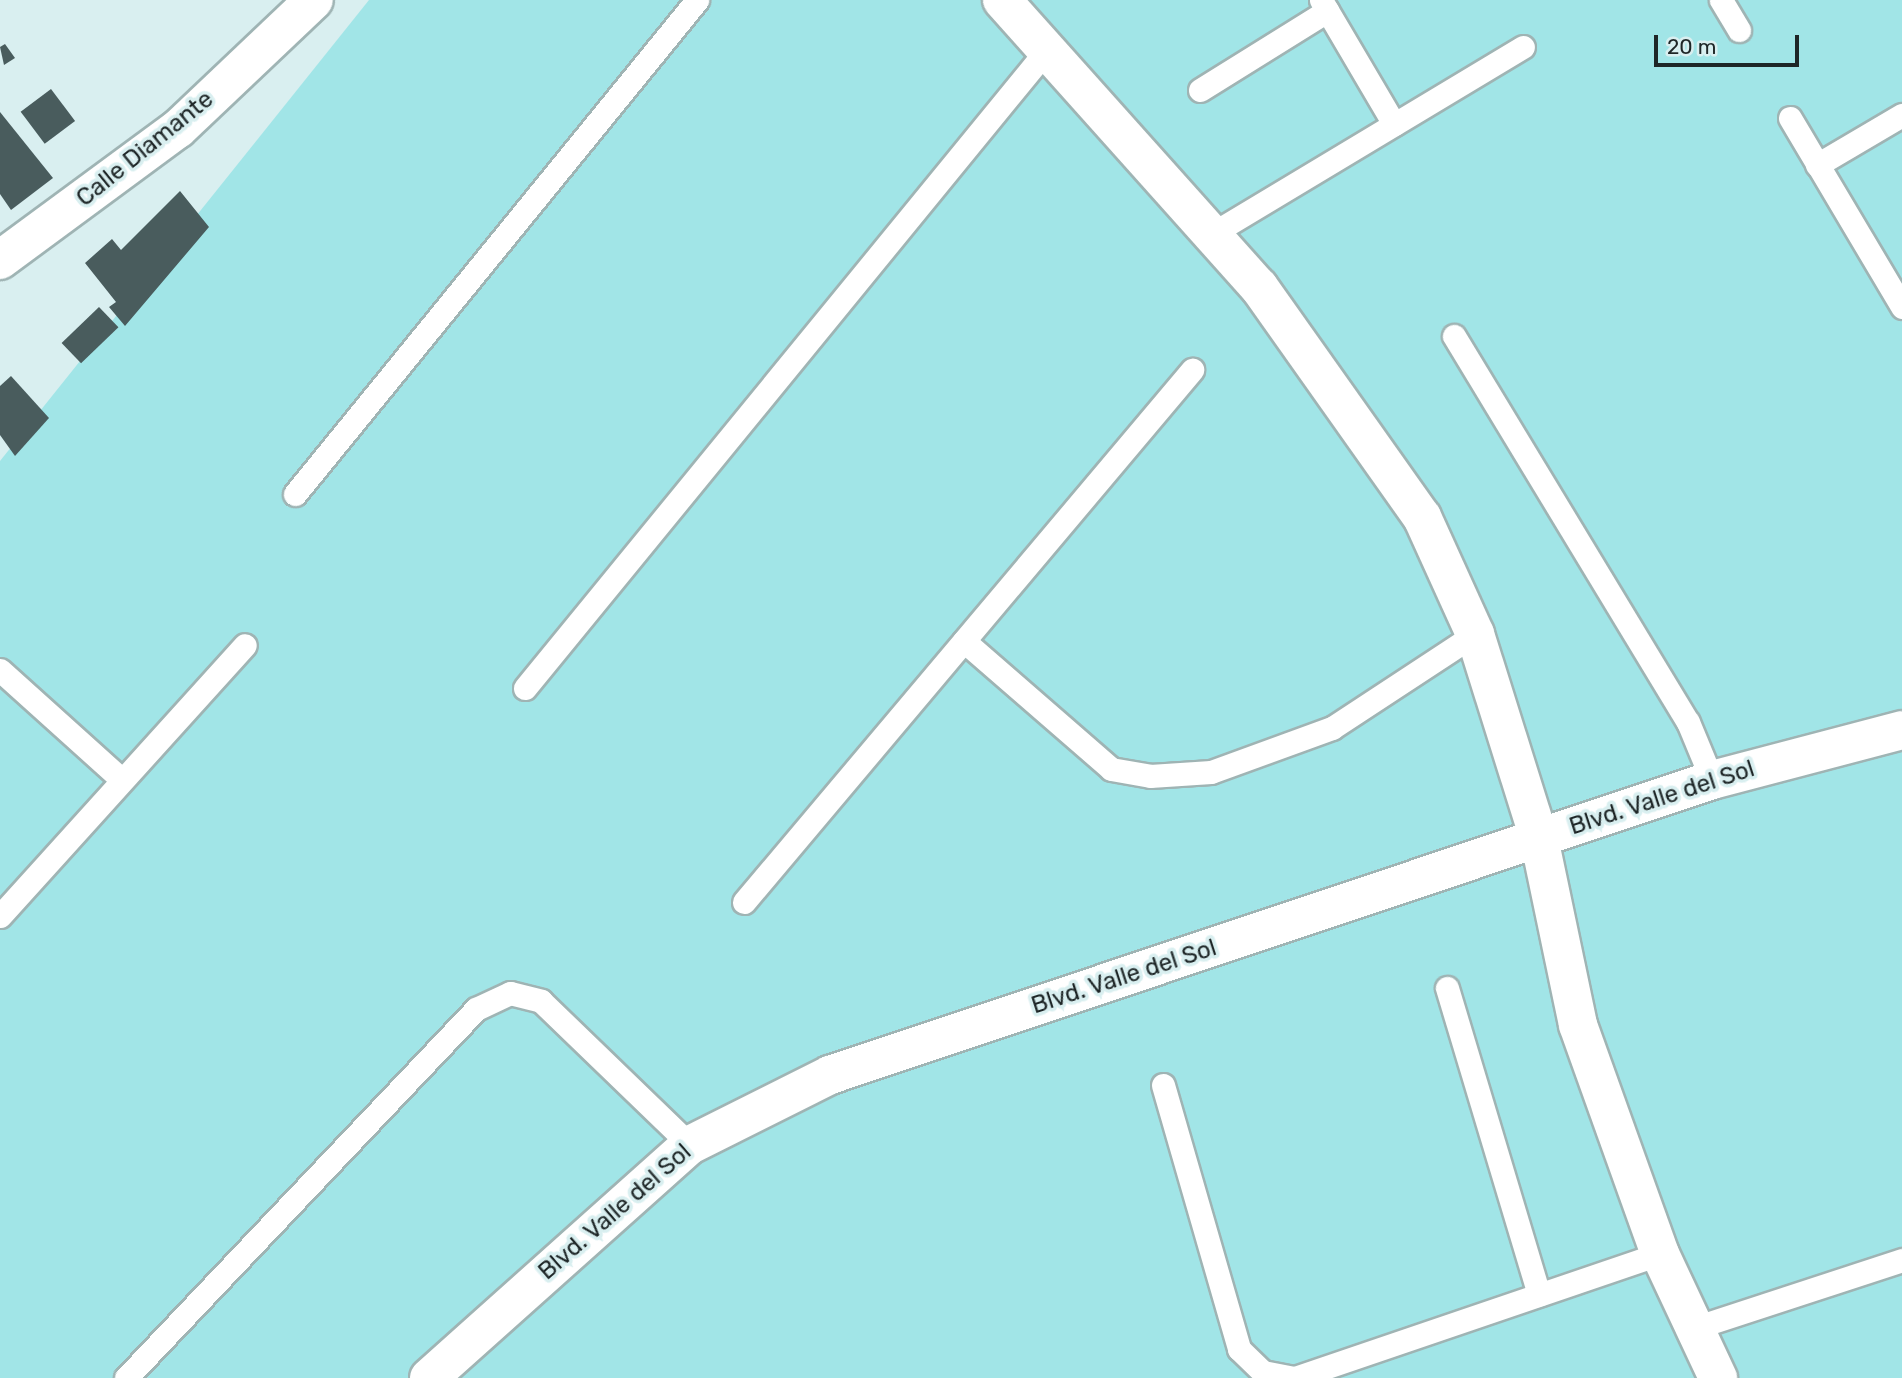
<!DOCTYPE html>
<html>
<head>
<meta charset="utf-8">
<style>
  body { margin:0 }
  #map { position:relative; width:1902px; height:1378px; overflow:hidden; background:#d9eff0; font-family:Rubik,sans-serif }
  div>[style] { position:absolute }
  .green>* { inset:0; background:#a1e5e7 }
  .building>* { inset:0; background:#495c5d; transform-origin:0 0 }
  .roads { filter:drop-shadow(2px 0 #9fb4b4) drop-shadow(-2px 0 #9fb4b4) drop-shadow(0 2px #9fb4b4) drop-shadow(0 -2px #9fb4b4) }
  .lane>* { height:23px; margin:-11.5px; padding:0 11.5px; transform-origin:11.5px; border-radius:11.5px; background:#fff }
  .street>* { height:38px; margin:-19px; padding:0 19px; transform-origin:19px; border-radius:19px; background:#fff }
  .secondary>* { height:38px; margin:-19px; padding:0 19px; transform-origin:19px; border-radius:19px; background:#fff }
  span { translate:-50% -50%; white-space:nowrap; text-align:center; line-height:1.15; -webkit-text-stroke:7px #d9eff0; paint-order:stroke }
  .street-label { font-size:24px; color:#1e2627 }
  .scale { position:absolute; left:1654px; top:35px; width:145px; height:32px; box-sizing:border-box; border:4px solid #1e2627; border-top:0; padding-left:9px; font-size:21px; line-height:24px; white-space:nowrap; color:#1e2627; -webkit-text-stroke:5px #d9eff0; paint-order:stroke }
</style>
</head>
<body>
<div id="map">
  <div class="green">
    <div style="clip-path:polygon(369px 0,1902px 0,1902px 1378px,0 1378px,0 461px)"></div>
  </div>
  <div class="building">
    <div style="clip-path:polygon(5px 44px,15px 58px,4px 65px,0 47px)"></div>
    <div style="left:51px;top:89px;width:40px;height:38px;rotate:53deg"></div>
    <div style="clip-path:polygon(0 112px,53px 178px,11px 210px,0 194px)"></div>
    <div style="clip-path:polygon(180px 191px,209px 227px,125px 326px,109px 307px,116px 302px,85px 263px,112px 239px,121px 250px)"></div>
    <div style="left:99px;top:307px;width:28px;height:52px;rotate:46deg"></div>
    <div style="clip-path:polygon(11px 376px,49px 418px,15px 456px,0 435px,0 386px)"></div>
  </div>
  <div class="roads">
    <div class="lane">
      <div style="left:1321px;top:0;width:144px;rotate:59.5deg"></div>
      <div style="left:1721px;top:0;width:35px;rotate:59deg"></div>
      <div style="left:1200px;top:90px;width:150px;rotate:-31.9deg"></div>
      <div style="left:1790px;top:118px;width:220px;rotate:59.3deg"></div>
      <div style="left:1817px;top:165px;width:99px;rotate:-30.5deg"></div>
      <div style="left:1210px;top:235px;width:365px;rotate:-31deg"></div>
      <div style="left:1454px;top:336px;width:451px;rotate:58.8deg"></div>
      <div style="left:1688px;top:722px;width:63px;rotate:67.5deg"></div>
      <div style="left:295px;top:494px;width:637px;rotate:-50.86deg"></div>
      <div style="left:964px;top:641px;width:195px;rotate:41deg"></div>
      <div style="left:1111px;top:769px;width:40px;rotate:10deg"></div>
      <div style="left:1150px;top:776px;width:61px;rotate:-3.8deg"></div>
      <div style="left:1211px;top:772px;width:129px;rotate:-20deg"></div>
      <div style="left:1332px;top:728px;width:171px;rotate:-33.3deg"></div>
      <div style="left:0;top:670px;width:164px;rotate:42deg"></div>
      <div style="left:525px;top:688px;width:822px;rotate:-50.73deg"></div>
      <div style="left:744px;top:902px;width:696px;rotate:-49.9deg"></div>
      <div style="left:0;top:916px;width:365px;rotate:-47.9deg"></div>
      <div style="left:1447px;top:988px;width:320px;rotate:73.3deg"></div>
      <div style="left:1163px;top:1085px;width:275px;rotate:73.9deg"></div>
      <div style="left:1239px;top:1349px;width:33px;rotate:44deg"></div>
      <div style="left:1263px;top:1372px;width:33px;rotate:11deg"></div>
      <div style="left:1295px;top:1378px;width:385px;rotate:-18.8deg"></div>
      <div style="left:1691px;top:1329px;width:222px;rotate:-18.1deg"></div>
      <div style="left:126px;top:1378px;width:509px;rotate:-46.51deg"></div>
      <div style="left:476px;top:1009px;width:38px;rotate:-25deg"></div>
      <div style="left:510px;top:993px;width:32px;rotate:14deg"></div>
      <div style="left:541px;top:1001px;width:207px;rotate:44deg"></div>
    </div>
    <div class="street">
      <div style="left:0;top:260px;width:221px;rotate:-36.4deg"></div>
      <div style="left:178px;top:129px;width:187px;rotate:-43.5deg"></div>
    </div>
    <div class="secondary">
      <div style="left:1002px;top:0;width:385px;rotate:48.2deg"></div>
      <div style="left:1259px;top:287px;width:282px;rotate:54.7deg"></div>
      <div style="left:1422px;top:517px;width:128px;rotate:65.6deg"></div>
      <div style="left:1475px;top:634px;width:214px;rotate:72.6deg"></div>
      <div style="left:1539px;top:838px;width:191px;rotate:78.2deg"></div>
      <div style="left:1578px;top:1025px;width:243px;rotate:70.3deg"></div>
      <div style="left:1660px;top:1254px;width:137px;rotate:64.9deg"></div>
      <div style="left:429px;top:1378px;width:350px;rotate:-41.8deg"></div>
      <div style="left:690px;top:1145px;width:157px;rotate:-26.6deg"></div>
      <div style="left:830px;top:1075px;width:930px;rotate:-18.49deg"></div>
      <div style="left:1712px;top:780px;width:196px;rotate:-14.7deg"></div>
    </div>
  </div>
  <div class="street-label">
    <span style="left:145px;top:149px;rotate:-39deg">Calle Diamante</span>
    <span style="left:1662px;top:798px;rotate:-18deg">Blvd. Valle del Sol</span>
    <span style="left:1124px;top:977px;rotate:-18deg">Blvd. Valle del Sol</span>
    <span style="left:615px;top:1212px;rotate:-41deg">Blvd. Valle del Sol</span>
  </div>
  <div class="scale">20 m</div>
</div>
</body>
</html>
